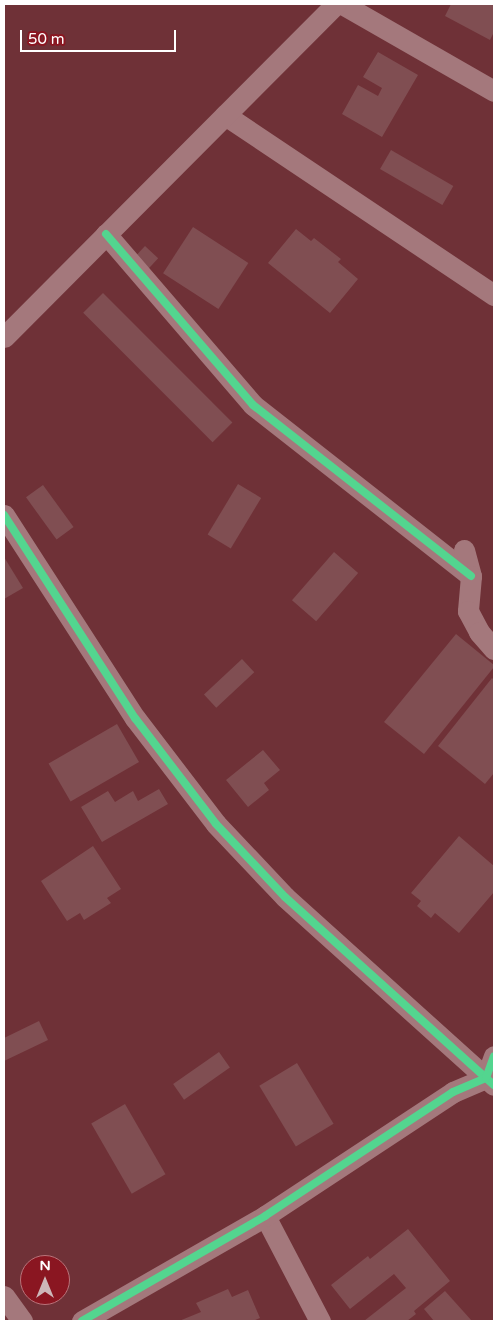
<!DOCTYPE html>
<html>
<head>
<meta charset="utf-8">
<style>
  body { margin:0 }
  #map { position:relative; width:498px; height:1325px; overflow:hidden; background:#6f3137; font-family:"Varela Round",sans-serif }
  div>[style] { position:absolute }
  .building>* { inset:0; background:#804e52; transform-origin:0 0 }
  .minor>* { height:21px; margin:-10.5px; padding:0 10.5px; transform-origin:10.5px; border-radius:10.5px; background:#a4787c }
  .cycleway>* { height:8px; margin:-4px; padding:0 4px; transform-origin:4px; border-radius:4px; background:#53d58f }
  span { translate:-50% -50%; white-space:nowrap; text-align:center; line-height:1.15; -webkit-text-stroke:4.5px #8a1621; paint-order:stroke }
  .frame { position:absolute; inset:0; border:5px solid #fff; pointer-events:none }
  .north { position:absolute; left:20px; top:1255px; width:50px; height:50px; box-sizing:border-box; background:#8a1621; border:1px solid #b9737a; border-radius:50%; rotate:0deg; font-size:14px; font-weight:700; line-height:20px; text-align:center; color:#fff }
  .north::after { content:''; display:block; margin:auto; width:18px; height:22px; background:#cdb7b9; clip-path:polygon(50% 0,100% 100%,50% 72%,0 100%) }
  .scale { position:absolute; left:20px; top:30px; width:156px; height:22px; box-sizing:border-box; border:2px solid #fff; border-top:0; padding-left:6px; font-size:15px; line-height:18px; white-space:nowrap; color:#fff; -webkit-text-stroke:4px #8a1621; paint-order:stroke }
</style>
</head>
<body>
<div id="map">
  <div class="building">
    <div style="clip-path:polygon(451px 4px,494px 4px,494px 32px,490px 40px,445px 16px)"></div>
    <div style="clip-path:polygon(378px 52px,418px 75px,382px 137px,342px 114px,358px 85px,378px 96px,382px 88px,363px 77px)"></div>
    <div style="left:391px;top:150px;width:72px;height:22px;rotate:30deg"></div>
    <div style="left:193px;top:227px;width:66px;height:55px;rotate:33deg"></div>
    <div style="clip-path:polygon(296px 229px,311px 241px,314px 238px,341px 259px,338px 262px,358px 279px,330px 313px,268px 263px)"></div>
    <div style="left:145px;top:246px;width:18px;height:21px;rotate:43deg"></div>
    <div style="left:103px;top:293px;width:183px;height:28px;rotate:45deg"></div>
    <div style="left:238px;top:484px;width:27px;height:59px;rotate:31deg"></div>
    <div style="left:43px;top:485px;width:52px;height:21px;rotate:54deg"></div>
    <div style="left:334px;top:552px;width:32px;height:64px;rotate:41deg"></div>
    <div style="clip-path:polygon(4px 557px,23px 588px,4px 599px)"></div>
    <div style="clip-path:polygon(456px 634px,494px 665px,494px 667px,424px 754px,384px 722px)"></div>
    <div style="left:242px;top:659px;width:18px;height:52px;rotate:47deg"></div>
    <div style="clip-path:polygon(492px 678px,494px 680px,494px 773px,485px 784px,438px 746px)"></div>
    <div style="left:117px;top:724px;width:44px;height:79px;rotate:60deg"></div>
    <div style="clip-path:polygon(263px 750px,280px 770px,264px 783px,269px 790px,248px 807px,226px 780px)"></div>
    <div style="clip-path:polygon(159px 789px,168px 804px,102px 842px,81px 807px,108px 791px,115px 802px,133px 791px,138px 801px)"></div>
    <div style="clip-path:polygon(459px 836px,494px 866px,494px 892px,459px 933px,435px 913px,431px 918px,417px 906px,421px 901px,411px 893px)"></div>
    <div style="clip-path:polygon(93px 846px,121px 889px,107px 898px,111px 903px,84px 920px,80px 913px,67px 921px,41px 881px)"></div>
    <div style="clip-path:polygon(39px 1021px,48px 1040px,4px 1061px,4px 1038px)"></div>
    <div style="left:219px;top:1052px;width:19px;height:56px;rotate:55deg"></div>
    <div style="left:297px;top:1063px;width:71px;height:44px;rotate:59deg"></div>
    <div style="left:125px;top:1104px;width:81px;height:39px;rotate:60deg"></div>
    <div style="clip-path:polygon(408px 1229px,450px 1281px,414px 1311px,416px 1314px,407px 1321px,364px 1321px,406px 1288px,394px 1274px,350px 1309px,331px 1285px,368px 1256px,370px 1259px)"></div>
    <div style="clip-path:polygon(228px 1289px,232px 1297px,248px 1290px,260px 1318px,253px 1321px,179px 1321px,201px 1312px,196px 1303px)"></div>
    <div style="clip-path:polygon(445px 1291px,472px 1321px,434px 1321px,424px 1309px)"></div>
  </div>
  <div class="minor">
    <div style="left:342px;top:4px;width:175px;rotate:29.8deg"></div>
    <div style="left:225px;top:115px;width:324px;rotate:33.8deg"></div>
    <div style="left:106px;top:234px;width:225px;rotate:49.3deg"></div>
    <div style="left:253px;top:405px;width:277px;rotate:38.1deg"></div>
    <div style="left:4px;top:337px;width:470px;rotate:-45.1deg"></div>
    <div style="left:4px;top:515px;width:242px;rotate:57.2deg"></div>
    <div style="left:135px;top:718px;width:133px;rotate:52.6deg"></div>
    <div style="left:216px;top:824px;width:100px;rotate:46.6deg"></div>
    <div style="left:285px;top:897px;width:281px;rotate:42deg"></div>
    <div style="left:464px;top:550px;width:27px;rotate:75deg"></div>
    <div style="left:471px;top:576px;width:35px;rotate:95deg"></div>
    <div style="left:468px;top:611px;width:24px;rotate:62deg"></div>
    <div style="left:479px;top:632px;width:23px;rotate:49deg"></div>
    <div style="left:265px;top:1216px;width:119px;rotate:62.4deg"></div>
    <div style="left:4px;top:1296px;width:31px;rotate:54deg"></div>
    <div style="left:82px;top:1321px;width:211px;rotate:-29.8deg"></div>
    <div style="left:265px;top:1216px;width:225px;rotate:-33.4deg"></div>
    <div style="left:453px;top:1092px;width:36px;rotate:-23deg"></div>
    <div style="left:486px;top:1078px;width:23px;rotate:-70deg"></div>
  </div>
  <div class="cycleway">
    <div style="left:106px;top:234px;width:225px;rotate:49.3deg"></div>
    <div style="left:253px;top:405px;width:277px;rotate:38.1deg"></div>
    <div style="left:4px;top:515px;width:242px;rotate:57.2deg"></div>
    <div style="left:135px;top:718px;width:133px;rotate:52.6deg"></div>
    <div style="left:216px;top:824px;width:100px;rotate:46.6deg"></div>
    <div style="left:285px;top:897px;width:281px;rotate:42deg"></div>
    <div style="left:82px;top:1321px;width:211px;rotate:-29.8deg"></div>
    <div style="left:265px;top:1216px;width:225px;rotate:-33.4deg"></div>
    <div style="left:453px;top:1092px;width:36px;rotate:-23deg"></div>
    <div style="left:486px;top:1078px;width:23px;rotate:-70deg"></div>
  </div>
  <div class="frame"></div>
  <div class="north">N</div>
  <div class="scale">50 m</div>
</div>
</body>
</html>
